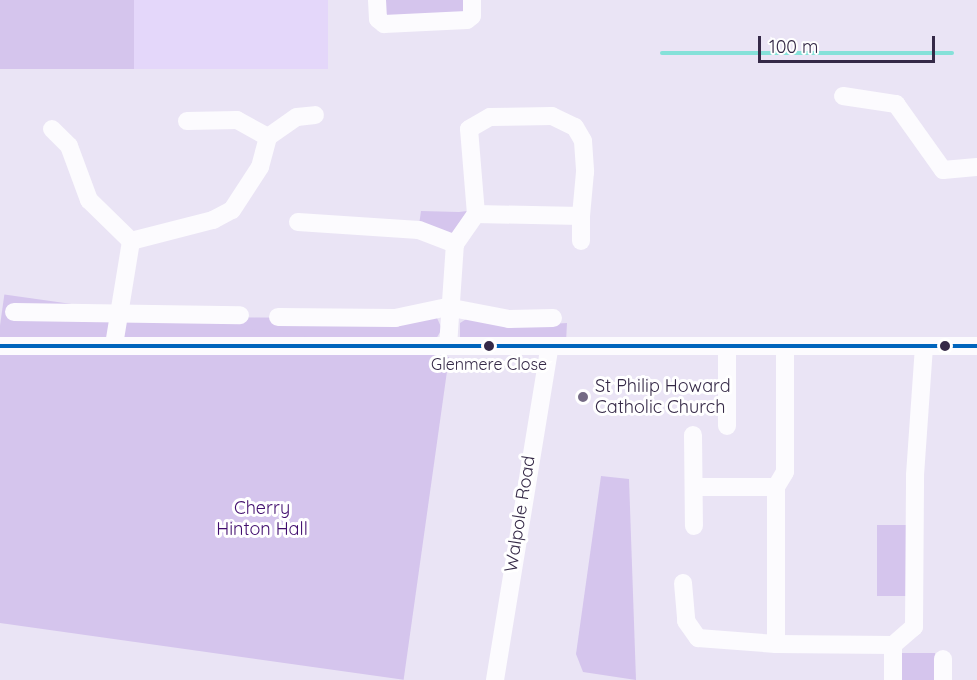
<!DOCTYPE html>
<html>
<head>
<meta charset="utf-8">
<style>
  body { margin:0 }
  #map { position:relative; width:977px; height:680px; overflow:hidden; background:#eae4f5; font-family:Quicksand,sans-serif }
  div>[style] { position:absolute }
  .built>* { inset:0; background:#e4d7fa; transform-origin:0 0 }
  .green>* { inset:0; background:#d5c5ed; transform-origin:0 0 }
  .stream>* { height:4px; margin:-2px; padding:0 2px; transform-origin:2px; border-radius:2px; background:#85e1d9 }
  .minor>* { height:18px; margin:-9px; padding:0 9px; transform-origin:9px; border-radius:9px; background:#fcfbfe }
  .bus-1>* { height:4.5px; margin:-2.25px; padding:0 2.25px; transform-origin:2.25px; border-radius:2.25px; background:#0065bd }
  .dots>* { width:16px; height:16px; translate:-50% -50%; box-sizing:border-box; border:3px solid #fff; border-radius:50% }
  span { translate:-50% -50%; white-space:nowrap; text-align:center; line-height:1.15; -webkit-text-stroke:6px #fff; paint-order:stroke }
  .bus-label { font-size:16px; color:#352947 }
  .poi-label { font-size:18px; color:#352947 }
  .left { translate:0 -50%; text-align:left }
  .park-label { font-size:18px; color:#410d6e }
  .street-label { font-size:18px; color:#352947 }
  .scale { position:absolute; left:758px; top:36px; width:177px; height:27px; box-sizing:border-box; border:3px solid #352947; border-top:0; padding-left:8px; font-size:18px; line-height:21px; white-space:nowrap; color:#352947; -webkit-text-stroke:4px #fff; paint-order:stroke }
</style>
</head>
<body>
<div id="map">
  <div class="built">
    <div style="left:0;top:0;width:328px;height:69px"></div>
  </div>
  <div class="green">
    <div style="left:0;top:0;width:134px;height:69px"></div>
    <div style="clip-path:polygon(378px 0,473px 0,473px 15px,383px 23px)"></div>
    <div style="clip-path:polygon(421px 211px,459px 212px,467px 211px,452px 234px,419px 225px)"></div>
    <div style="clip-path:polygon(473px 315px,534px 325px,567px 323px,566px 342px,460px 341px,460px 323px)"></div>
    <div style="clip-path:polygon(27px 317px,437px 318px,442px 329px,436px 339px,125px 341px,27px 335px)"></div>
    <div style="left:449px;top:357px;width:326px;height:449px;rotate:98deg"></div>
    <div style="clip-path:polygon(601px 476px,629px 479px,636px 680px,583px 672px,576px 654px)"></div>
    <div style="left:877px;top:525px;width:31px;height:71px"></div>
    <div style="left:935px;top:653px;width:27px;height:39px;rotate:90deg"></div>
  </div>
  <div class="stream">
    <div style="left:662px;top:53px;width:290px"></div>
  </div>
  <div class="minor">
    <div style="left:377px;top:0;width:19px;rotate:87deg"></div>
    <div style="left:378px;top:19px;width:8px;rotate:40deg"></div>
    <div style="left:384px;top:24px;width:83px;rotate:-2.8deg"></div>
    <div style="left:467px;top:20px;width:6px;rotate:-39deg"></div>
    <div style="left:472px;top:16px;width:16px;rotate:-90deg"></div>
    <div style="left:843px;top:96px;width:54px;rotate:8.6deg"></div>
    <div style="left:896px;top:104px;width:81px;rotate:54.5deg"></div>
    <div style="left:943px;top:170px;width:34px;rotate:-5deg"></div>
    <div style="left:187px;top:121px;width:50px;rotate:-1.1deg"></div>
    <div style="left:237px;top:120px;width:35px;rotate:29deg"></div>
    <div style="left:52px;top:129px;width:24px;rotate:45deg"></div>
    <div style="left:69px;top:146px;width:58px;rotate:69.7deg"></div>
    <div style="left:89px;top:200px;width:59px;rotate:44.3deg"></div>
    <div style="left:581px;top:216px;width:25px;rotate:90deg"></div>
    <div style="left:298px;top:222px;width:121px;rotate:3.8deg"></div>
    <div style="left:419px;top:230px;width:39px;rotate:21deg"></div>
    <div style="left:14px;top:312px;width:226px;rotate:0.8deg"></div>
    <div style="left:278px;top:317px;width:117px;rotate:0.5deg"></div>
    <div style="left:395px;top:318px;width:53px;rotate:-11.9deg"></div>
    <div style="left:447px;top:307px;width:63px;rotate:11deg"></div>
    <div style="left:509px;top:319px;width:44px;rotate:-1.3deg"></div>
    <div style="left:114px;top:345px;width:105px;rotate:-80.7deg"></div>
    <div style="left:131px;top:241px;width:85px;rotate:-14.4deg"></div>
    <div style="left:213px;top:220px;width:21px;rotate:-28deg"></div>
    <div style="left:232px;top:210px;width:51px;rotate:-56.9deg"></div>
    <div style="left:260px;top:167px;width:31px;rotate:-75deg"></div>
    <div style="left:268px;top:137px;width:35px;rotate:-35deg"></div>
    <div style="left:297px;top:117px;width:18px;rotate:-6deg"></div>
    <div style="left:0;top:346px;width:977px"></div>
    <div style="left:448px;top:346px;width:102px;rotate:-86.1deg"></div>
    <div style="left:455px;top:244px;width:37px;rotate:-55deg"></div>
    <div style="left:476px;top:214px;width:85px;rotate:-94.7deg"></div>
    <div style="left:469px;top:129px;width:24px;rotate:-30deg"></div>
    <div style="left:490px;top:117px;width:62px;rotate:-0.9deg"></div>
    <div style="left:552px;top:116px;width:25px;rotate:26deg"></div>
    <div style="left:575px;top:127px;width:16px;rotate:60deg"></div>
    <div style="left:583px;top:141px;width:31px;rotate:86deg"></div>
    <div style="left:585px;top:172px;width:44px;rotate:95.2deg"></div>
    <div style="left:581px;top:216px;width:105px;rotate:-178.9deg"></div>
    <div style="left:785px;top:347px;width:125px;rotate:90deg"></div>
    <div style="left:785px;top:472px;width:17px;rotate:121deg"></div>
    <div style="left:776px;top:487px;width:157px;rotate:90deg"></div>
    <div style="left:776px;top:644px;width:117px;rotate:0.5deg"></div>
    <div style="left:893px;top:645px;width:28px;rotate:-41deg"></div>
    <div style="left:914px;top:627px;width:152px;rotate:-89.6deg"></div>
    <div style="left:915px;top:475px;width:129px;rotate:-86deg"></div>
    <div style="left:727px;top:348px;width:78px;rotate:90deg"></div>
    <div style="left:693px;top:435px;width:91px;rotate:89.4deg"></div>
    <div style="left:694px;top:487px;width:82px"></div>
    <div style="left:683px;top:583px;width:38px;rotate:85deg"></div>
    <div style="left:686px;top:621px;width:21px;rotate:55deg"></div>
    <div style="left:698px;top:638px;width:78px;rotate:4.4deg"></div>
    <div style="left:943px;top:659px;width:21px;rotate:90deg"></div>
    <div style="left:495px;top:680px;width:335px;rotate:-80.7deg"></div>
    <div style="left:893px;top:680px;width:35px;rotate:-90deg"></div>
  </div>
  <div class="bus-1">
    <div style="left:0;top:346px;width:977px"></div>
  </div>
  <div class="dots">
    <div style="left:489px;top:346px;background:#352947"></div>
    <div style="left:945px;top:346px;background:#352947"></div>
    <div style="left:583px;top:397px;background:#746a84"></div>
  </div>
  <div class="bus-label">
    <span style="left:489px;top:364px">Glenmere Close</span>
  </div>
  <div class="poi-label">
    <span class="left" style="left:595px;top:397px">St Philip Howard<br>Catholic Church</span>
  </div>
  <div class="park-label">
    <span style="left:262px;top:519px">Cherry<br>Hinton Hall</span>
  </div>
  <div class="street-label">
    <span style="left:520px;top:514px;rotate:-81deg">Walpole Road</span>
  </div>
  <div class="scale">100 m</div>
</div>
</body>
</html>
